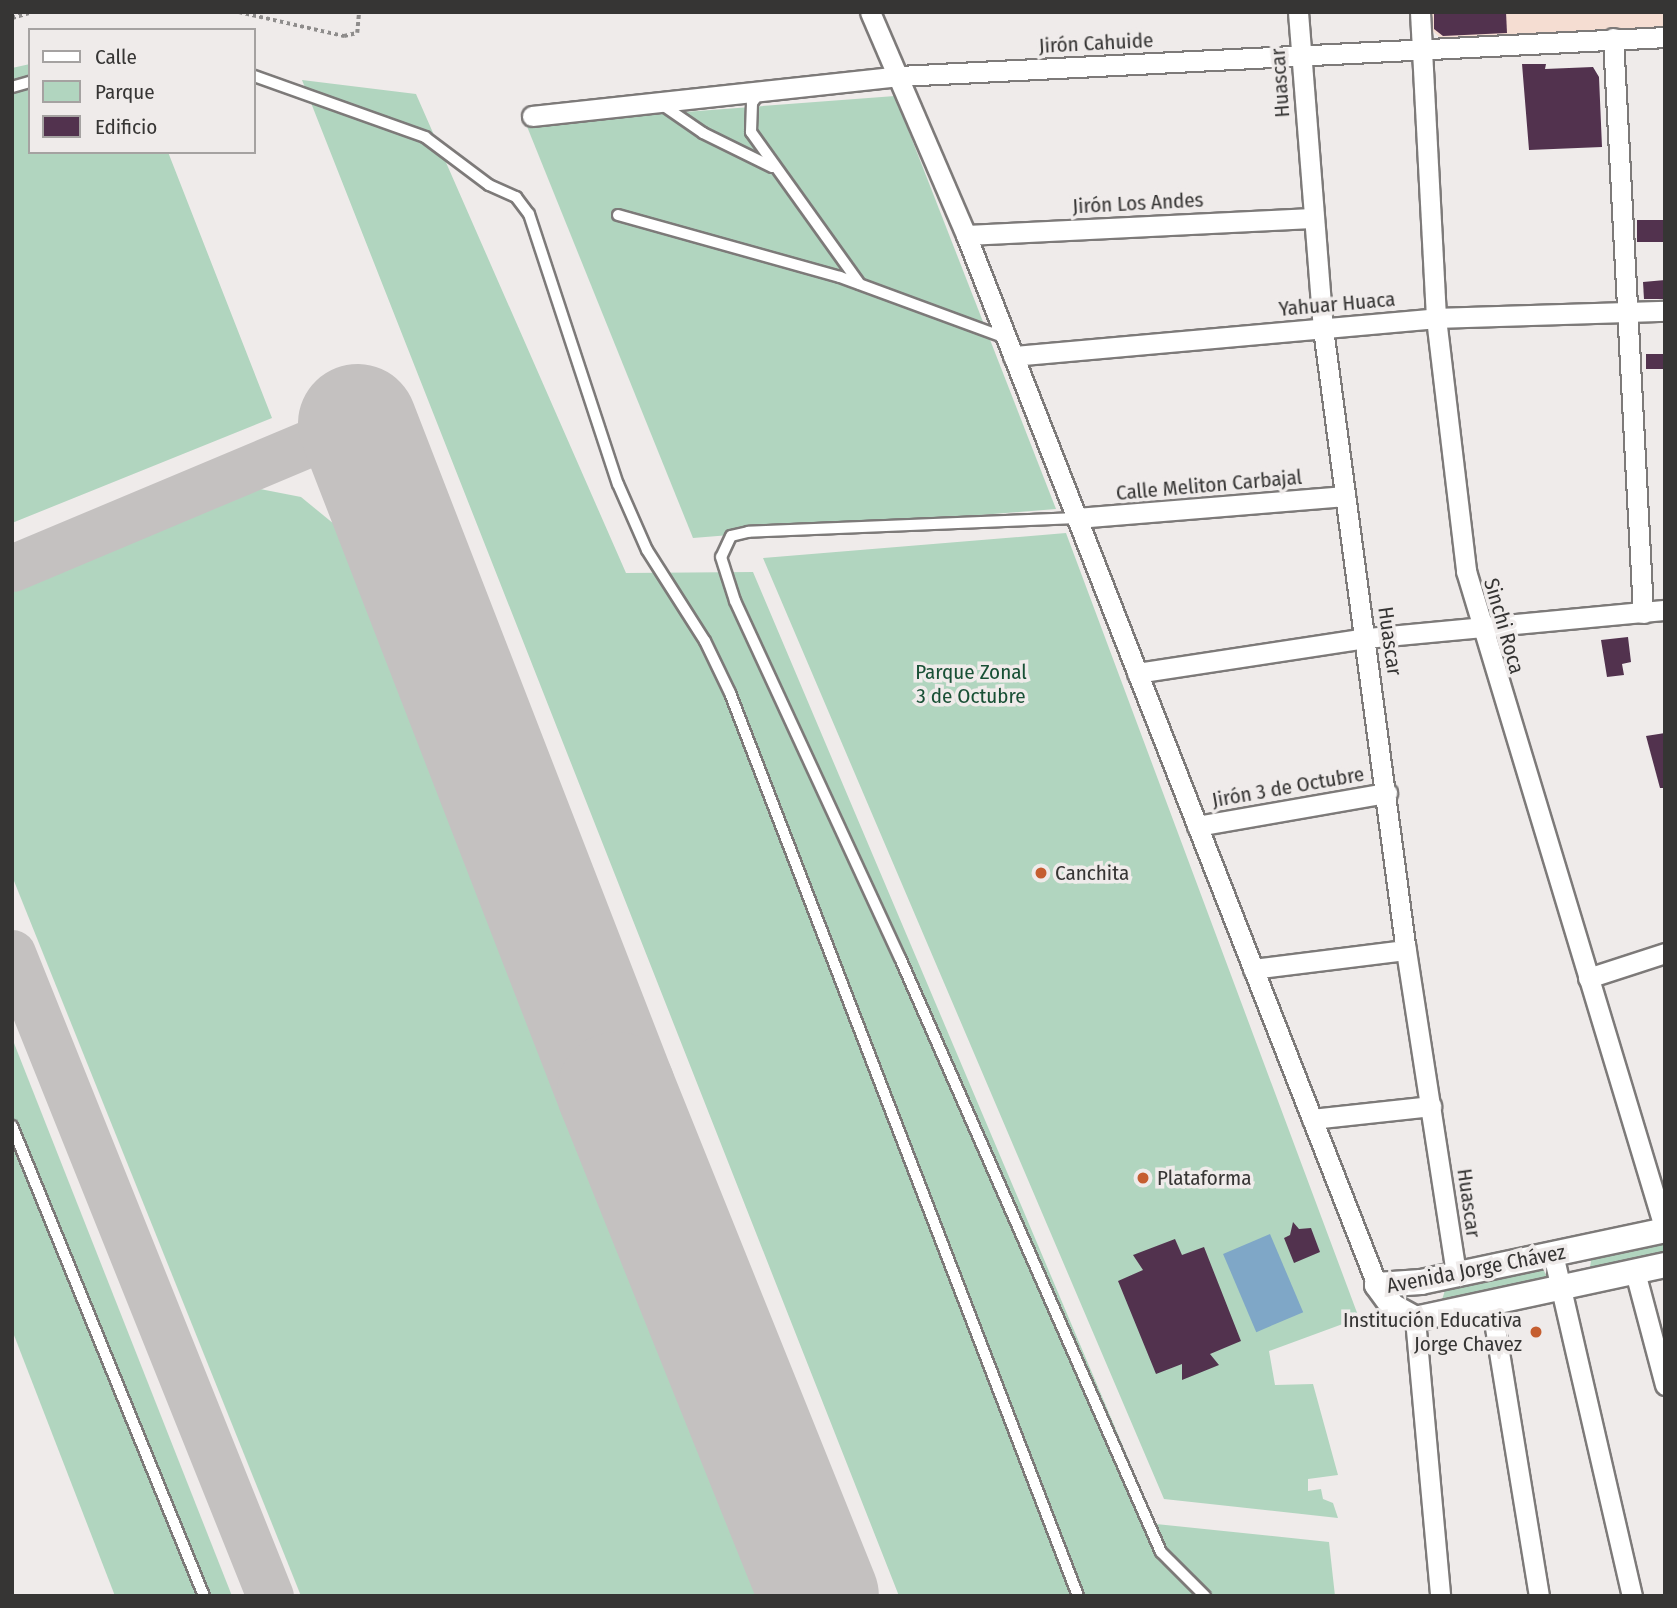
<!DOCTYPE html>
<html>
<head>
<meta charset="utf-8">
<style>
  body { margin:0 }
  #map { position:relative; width:1677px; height:1608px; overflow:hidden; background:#efebea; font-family:"Fira Sans Condensed",sans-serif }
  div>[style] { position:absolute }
  .education>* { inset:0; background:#f5ddd2 }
  .green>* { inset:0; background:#b1d5bf }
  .water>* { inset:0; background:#7fa7c7; transform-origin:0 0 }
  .taxiway>* { height:47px; margin:-23.5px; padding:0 23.5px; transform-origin:23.5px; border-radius:23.5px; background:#c4c1c0 }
  .runway>* { height:119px; margin:-59.5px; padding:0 59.5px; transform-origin:59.5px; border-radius:59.5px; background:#c4c1c0 }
  .building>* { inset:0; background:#52324e; transform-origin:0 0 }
  .path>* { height:3.5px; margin-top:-1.75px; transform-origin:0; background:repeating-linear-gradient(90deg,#8e8c8b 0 3.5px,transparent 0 7px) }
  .roads { filter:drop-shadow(2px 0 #7d7a79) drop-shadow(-2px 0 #7d7a79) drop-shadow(0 2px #7d7a79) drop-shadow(0 -2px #7d7a79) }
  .service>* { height:10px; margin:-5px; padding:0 5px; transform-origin:5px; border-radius:5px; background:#fff }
  .minor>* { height:19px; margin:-9.5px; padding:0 9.5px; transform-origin:9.5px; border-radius:9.5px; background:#fff }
  .tertiary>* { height:24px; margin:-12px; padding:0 12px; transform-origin:12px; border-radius:12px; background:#fff }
  .dots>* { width:19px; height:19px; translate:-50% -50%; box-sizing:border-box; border:4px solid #efebea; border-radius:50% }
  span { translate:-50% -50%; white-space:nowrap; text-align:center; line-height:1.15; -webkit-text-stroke:7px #efebea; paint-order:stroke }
  .street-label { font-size:21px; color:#363534 }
  .park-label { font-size:21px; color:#185035 }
  .poi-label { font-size:21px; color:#363534 }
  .left { translate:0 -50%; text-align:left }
  .right { translate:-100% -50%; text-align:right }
  .frame { position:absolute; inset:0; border:14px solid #363534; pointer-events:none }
  .legend { position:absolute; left:28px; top:28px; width:228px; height:126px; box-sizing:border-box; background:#efebea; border:2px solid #a5a2a1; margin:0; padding:9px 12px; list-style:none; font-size:21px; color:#363534 }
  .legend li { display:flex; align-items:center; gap:14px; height:35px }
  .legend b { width:35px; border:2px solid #a5a2a1 }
</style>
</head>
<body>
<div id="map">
  <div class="education">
    <div style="clip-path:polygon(1429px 12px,1665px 12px,1665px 28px,1442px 39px,1429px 28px)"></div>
  </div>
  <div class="green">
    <div style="clip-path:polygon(30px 64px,30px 152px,168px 152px,272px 418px,12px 523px,12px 68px)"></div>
    <div style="clip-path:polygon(302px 80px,416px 94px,626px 573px,753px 572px,1156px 1524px,1329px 1542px,1335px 1596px,899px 1596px)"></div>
    <div style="clip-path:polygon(895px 96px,1056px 509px,693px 538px,526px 124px)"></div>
    <div style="clip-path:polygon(260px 489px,301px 497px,334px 524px,759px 1596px,301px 1596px,12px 876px,12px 589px)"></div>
    <div style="clip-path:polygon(1066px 533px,1359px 1318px,1269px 1351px,1275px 1385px,1313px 1384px,1338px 1475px,1308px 1479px,1308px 1491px,1321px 1489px,1323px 1499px,1333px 1503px,1338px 1518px,1164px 1499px,763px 558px)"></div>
    <div style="clip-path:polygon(12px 1038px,232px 1596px,115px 1596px,12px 1330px)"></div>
    <div style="clip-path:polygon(1665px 1239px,1665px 1258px,1599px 1273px,1590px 1267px,1592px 1255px)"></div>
    <div style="clip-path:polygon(1548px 1265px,1550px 1284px,1449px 1305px,1442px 1300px,1445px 1290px)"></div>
  </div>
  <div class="water">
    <div style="left:1270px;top:1234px;width:85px;height:51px;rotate:67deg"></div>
  </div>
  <div class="taxiway">
    <div style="left:12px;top:568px;width:374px;rotate:-22.8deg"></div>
    <div style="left:12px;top:953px;width:693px;rotate:68.14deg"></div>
  </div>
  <div class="runway">
    <div style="left:357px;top:423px;width:716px;rotate:68.81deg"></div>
    <div style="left:616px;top:1091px;width:544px;rotate:68.1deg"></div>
  </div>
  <div class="building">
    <div style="clip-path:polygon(1434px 12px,1506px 12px,1507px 33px,1443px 36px,1434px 29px)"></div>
    <div style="clip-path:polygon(1522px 64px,1546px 64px,1545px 69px,1593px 67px,1599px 77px,1602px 147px,1529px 150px)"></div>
    <div style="left:1665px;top:220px;width:22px;height:28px;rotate:90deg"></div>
    <div style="clip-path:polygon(1665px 280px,1665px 299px,1644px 299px,1643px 282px)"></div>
    <div style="left:1665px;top:354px;width:15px;height:19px;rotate:90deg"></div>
    <div style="clip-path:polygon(1628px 637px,1631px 662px,1622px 664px,1624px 675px,1607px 677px,1601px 640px)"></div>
    <div style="clip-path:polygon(1665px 733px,1665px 788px,1660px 788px,1646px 736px)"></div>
    <div style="clip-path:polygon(1293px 1222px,1299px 1229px,1311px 1228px,1320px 1252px,1294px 1263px,1284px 1238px,1290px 1235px)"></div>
    <div style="clip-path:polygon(1175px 1239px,1182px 1255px,1204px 1247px,1241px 1341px,1210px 1354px,1219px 1365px,1182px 1380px,1182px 1364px,1156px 1374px,1118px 1281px,1143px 1270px,1133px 1255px)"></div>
  </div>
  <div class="path">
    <div style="left:239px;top:12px;width:108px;rotate:12.9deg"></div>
    <div style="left:344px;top:36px;width:13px;rotate:-13deg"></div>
    <div style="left:357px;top:33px;width:21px;rotate:-85deg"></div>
    <div style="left:12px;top:18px;width:22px;rotate:-16deg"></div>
  </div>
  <div class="roads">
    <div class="service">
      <div style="left:254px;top:76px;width:182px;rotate:19.6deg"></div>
      <div style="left:425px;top:137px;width:80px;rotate:36.9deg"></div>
      <div style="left:489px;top:185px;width:30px;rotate:24deg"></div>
      <div style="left:516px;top:197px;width:21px;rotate:53deg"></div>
      <div style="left:529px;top:214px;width:284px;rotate:71.8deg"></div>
      <div style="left:618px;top:484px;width:72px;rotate:66.3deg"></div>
      <div style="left:647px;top:550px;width:108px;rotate:57.5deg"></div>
      <div style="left:705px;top:641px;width:58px;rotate:64.3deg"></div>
      <div style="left:730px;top:693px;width:968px;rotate:68.92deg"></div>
      <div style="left:12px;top:87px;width:19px;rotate:-16deg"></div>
      <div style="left:760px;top:92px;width:14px;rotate:126deg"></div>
      <div style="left:752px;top:103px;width:29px;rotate:92deg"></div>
      <div style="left:751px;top:132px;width:187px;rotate:54.4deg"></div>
      <div style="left:661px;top:104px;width:51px;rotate:34.6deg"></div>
      <div style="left:703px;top:133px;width:77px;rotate:26.2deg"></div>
      <div style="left:618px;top:215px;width:230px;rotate:15.6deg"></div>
      <div style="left:840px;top:277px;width:177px;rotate:20.2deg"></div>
      <div style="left:1077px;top:518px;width:329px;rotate:177.6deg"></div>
      <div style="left:748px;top:532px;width:17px;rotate:167deg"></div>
      <div style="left:731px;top:536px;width:23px;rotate:115deg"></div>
      <div style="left:721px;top:557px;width:46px;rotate:72.3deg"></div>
      <div style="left:735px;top:601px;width:393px;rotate:65.2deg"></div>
      <div style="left:900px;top:958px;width:649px;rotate:66.28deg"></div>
      <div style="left:1161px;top:1552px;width:62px;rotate:45deg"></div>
      <div style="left:12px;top:1126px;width:508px;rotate:67.78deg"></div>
    </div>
    <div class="minor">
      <div style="left:870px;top:12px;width:243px;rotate:66.7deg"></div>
      <div style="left:966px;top:235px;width:1128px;rotate:68.62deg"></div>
      <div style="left:1298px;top:12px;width:318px;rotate:85.5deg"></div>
      <div style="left:1323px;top:329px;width:620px;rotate:82.41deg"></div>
      <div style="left:1405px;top:944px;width:335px;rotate:81.2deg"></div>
      <div style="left:1420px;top:12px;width:306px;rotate:87deg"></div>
      <div style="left:1436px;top:318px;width:255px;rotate:83.2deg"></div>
      <div style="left:1466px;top:571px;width:688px;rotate:73.2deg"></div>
      <div style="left:1613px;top:38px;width:576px;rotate:87.01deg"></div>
      <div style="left:532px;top:116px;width:369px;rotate:-6.2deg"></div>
      <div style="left:899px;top:76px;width:767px;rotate:-2.91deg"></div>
      <div style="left:966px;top:235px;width:347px;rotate:-2.8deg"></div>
      <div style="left:1013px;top:356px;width:425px;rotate:-5.1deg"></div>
      <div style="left:1436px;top:318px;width:229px;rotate:-1.8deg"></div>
      <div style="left:1077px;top:518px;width:269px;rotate:-4.7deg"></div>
      <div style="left:1137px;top:673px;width:233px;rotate:-8.7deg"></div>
      <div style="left:1367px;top:638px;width:299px;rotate:-5.4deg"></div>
      <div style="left:1197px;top:826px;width:193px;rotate:-9.9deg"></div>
      <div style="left:1253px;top:969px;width:154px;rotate:-7.1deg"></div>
      <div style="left:1588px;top:978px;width:81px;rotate:-18deg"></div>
      <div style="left:1312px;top:1119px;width:120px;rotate:-6.2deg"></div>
      <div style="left:1553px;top:1254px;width:351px;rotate:77deg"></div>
      <div style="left:1635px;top:1272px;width:117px;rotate:75.1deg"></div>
      <div style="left:1491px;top:1303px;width:297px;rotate:80.7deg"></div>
      <div style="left:1415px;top:1319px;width:278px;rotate:84.8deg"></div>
    </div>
    <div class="tertiary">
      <div style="left:1377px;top:1285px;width:26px;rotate:54deg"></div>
      <div style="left:1392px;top:1306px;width:26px;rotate:29deg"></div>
      <div style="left:1415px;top:1319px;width:256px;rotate:-12.2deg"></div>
      <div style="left:1377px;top:1285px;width:44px;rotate:-3.9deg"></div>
      <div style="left:1421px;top:1282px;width:249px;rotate:-12deg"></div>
    </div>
  </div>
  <div class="dots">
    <div style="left:1041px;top:873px;background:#c55e30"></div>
    <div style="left:1143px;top:1178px;background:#c55e30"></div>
    <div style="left:1536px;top:1332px;background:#c55e30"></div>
  </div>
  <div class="street-label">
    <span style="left:1096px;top:43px;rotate:-3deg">Jirón Cahuide</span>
    <span style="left:1280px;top:83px;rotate:-94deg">Huascar</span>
    <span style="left:1138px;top:203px;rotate:-3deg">Jirón Los Andes</span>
    <span style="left:1337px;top:304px;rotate:-5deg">Yahuar Huaca</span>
    <span style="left:1209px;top:485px;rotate:-5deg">Calle Meliton Carbajal</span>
    <span style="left:1504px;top:626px;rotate:74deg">Sinchi Roca</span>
    <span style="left:1390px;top:641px;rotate:82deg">Huascar</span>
    <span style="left:1288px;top:787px;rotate:-10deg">Jirón 3 de Octubre</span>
    <span style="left:1469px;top:1203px;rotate:82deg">Huascar</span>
    <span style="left:1476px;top:1269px;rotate:-11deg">Avenida Jorge Chávez</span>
  </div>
  <div class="park-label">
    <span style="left:971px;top:684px">Parque Zonal<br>3 de Octubre</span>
  </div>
  <div class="poi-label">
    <span class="left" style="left:1055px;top:873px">Canchita</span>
    <span class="left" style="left:1157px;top:1178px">Plataforma</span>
    <span class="right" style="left:1522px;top:1332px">Institución Educativa<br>Jorge Chavez</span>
  </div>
  <div class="frame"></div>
  <ul class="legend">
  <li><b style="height:9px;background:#fff"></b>Calle</li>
  <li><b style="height:19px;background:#b1d5bf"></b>Parque</li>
  <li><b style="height:19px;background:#52324e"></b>Edificio</li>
  </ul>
</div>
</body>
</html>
